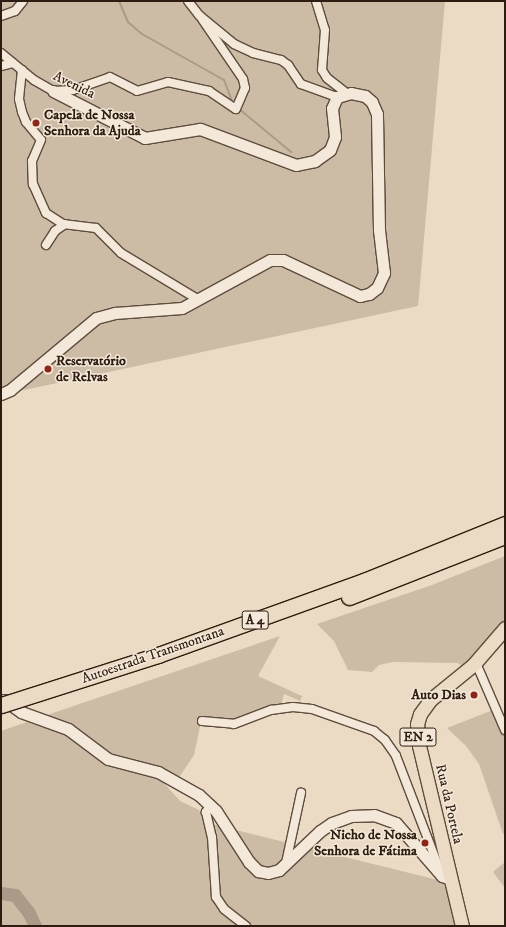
<!DOCTYPE html>
<html>
<head>
<meta charset="utf-8">
<style>
  body { margin:0 }
  #map { position:relative; width:506px; height:927px; overflow:hidden; background:#ecdbc4; font-family:"IM FELL DW Pica",serif }
  div>[style] { position:absolute }
  .green>* { inset:0; background:#ccbba5 }
  .stream>* { height:2px; margin:-1px; padding:0 1px; transform-origin:1px; border-radius:1px; background:#ab9a87 }
  .river>* { height:13px; margin:-6.5px; padding:0 6.5px; transform-origin:6.5px; border-radius:6.5px; background:#ab9a87 }
  .roads { filter:drop-shadow(1px 0 #5e4c3d) drop-shadow(-1px 0 #5e4c3d) drop-shadow(0 1px #5e4c3d) drop-shadow(0 -1px #5e4c3d) }
  .street>* { height:8px; margin:-4px; padding:0 4px; transform-origin:4px; border-radius:4px; background:#f3e8d9 }
  .secondary>* { height:11px; margin:-5.5px; padding:0 5.5px; transform-origin:5.5px; border-radius:5.5px; background:#f3e8d9 }
  .primary>* { height:13px; margin:-6.5px; padding:0 6.5px; transform-origin:6.5px; border-radius:6.5px; background:#ecdbc4 }
  .bridges { filter:drop-shadow(1px 0 #2e1c10) drop-shadow(-1px 0 #2e1c10) drop-shadow(0 1px #2e1c10) drop-shadow(0 -1px #2e1c10) }
  .highway-bridge>* { height:15px; margin:-7.5px; padding:0 7.5px; transform-origin:7.5px; border-radius:7.5px; background:#ecdbc4 }
  .dots>* { width:11px; height:11px; translate:-50% -50%; box-sizing:border-box; border:2px solid #f3e8d9; border-radius:50% }
  span { translate:-50% -50%; white-space:nowrap; text-align:center; line-height:1.15; -webkit-text-stroke:3px #f3e8d9; paint-order:stroke }
  .shield-label span { padding:1px 3px; background:#f3e8d9; border:1px solid; border-radius:3px; -webkit-text-stroke-width:0 }
  .shield-label { font-size:13px; color:#2e1c10; font-weight:700 }
  .street-label { font-size:14px; color:#2e1c10 }
  .poi-label { font-size:14px; color:#2e1c10; font-weight:700 }
  .left { translate:0 -50%; text-align:left }
  .right { translate:-100% -50%; text-align:right }
  .frame { position:absolute; inset:0; border:2px solid #2e1c10; pointer-events:none }
</style>
</head>
<body>
<div id="map">
  <div class="green">
    <div style="clip-path:polygon(1px 1px,445px 1px,418px 306px,1px 395px)"></div>
    <div style="clip-path:polygon(505px 556px,505px 622px,482px 650px,464px 667px,458px 663px,393px 662px,379px 665px,372px 672px,348px 670px,334px 641px,317px 624px,432px 585px)"></div>
    <div style="clip-path:polygon(280px 636px,258px 676px,302px 696px,300px 701px,284px 694px,281px 705px,237px 720px,202px 717px,194px 755px,178px 779px,117px 759px,44px 716px)"></div>
    <div style="clip-path:polygon(493px 710px,505px 736px,505px 833px,503px 834px,479px 764px,466px 746px,447px 728px)"></div>
    <div style="clip-path:polygon(27px 722px,67px 735px,103px 764px,161px 780px,180px 801px,199px 810px,204px 822px,450px 883px,467px 926px,1px 926px,1px 731px)"></div>
    <div style="clip-path:polygon(505px 862px,505px 888px,493px 872px)"></div>
  </div>
  <div class="stream">
    <div style="left:119px;top:1px;width:23px;rotate:67deg"></div>
    <div style="left:128px;top:22px;width:18px;rotate:41deg"></div>
    <div style="left:142px;top:34px;width:94px;rotate:29.3deg"></div>
    <div style="left:224px;top:80px;width:26px;rotate:69deg"></div>
    <div style="left:238px;top:108px;width:69px;rotate:39.7deg"></div>
  </div>
  <div class="river">
    <div style="left:1px;top:893px;width:14px;rotate:8deg"></div>
    <div style="left:15px;top:895px;width:23px;rotate:52deg"></div>
    <div style="left:29px;top:913px;width:14px;rotate:65deg"></div>
  </div>
  <div class="roads">
    <div class="street">
      <div style="left:188px;top:1px;width:18px;rotate:52deg"></div>
      <div style="left:199px;top:15px;width:45px;rotate:39.6deg"></div>
      <div style="left:234px;top:44px;width:21px;rotate:25deg"></div>
      <div style="left:253px;top:53px;width:29px;rotate:14deg"></div>
      <div style="left:281px;top:60px;width:9px;rotate:36deg"></div>
      <div style="left:288px;top:65px;width:23px;rotate:56deg"></div>
      <div style="left:301px;top:84px;width:38px;rotate:20deg"></div>
      <div style="left:316px;top:1px;width:30px;rotate:73deg"></div>
      <div style="left:325px;top:30px;width:40px;rotate:94.3deg"></div>
      <div style="left:322px;top:70px;width:9px;rotate:58deg"></div>
      <div style="left:327px;top:78px;width:24px;rotate:38deg"></div>
      <div style="left:1px;top:16px;width:15px;rotate:-20deg"></div>
      <div style="left:15px;top:11px;width:13px;rotate:-51deg"></div>
      <div style="left:1px;top:53px;width:43px;rotate:39.3deg"></div>
      <div style="left:34px;top:80px;width:22px;rotate:30deg"></div>
      <div style="left:53px;top:91px;width:20px;rotate:-3deg"></div>
      <div style="left:73px;top:90px;width:39px;rotate:-19deg"></div>
      <div style="left:110px;top:77px;width:30px;rotate:27deg"></div>
      <div style="left:137px;top:91px;width:32px;rotate:-16deg"></div>
      <div style="left:168px;top:82px;width:42px;rotate:12.4deg"></div>
      <div style="left:209px;top:91px;width:32px;rotate:34deg"></div>
      <div style="left:236px;top:109px;width:23px;rotate:-67deg"></div>
      <div style="left:245px;top:88px;width:9px;rotate:-103deg"></div>
      <div style="left:243px;top:79px;width:76px;rotate:-124.3deg"></div>
      <div style="left:1px;top:66px;width:12px;rotate:-14deg"></div>
      <div style="left:22px;top:70px;width:29px;rotate:96deg"></div>
      <div style="left:19px;top:99px;width:13px;rotate:77deg"></div>
      <div style="left:22px;top:112px;width:11px;rotate:68deg"></div>
      <div style="left:26px;top:122px;width:23px;rotate:50deg"></div>
      <div style="left:41px;top:140px;width:23px;rotate:113deg"></div>
      <div style="left:32px;top:161px;width:23px;rotate:88deg"></div>
      <div style="left:33px;top:184px;width:32px;rotate:66deg"></div>
      <div style="left:46px;top:213px;width:20px;rotate:33deg"></div>
      <div style="left:63px;top:224px;width:33px;rotate:7deg"></div>
      <div style="left:96px;top:228px;width:35px;rotate:45deg"></div>
      <div style="left:121px;top:253px;width:91px;rotate:31.1deg"></div>
      <div style="left:46px;top:245px;width:17px;rotate:-57deg"></div>
      <div style="left:55px;top:231px;width:12px;rotate:-35deg"></div>
      <div style="left:476px;top:663px;width:73px;rotate:66.6deg"></div>
      <div style="left:202px;top:721px;width:32px;rotate:5deg"></div>
      <div style="left:234px;top:724px;width:40px;rotate:-21deg"></div>
      <div style="left:271px;top:710px;width:22px;rotate:-8deg"></div>
      <div style="left:293px;top:707px;width:19px;rotate:6deg"></div>
      <div style="left:312px;top:709px;width:66px;rotate:19.5deg"></div>
      <div style="left:374px;top:731px;width:14px;rotate:39deg"></div>
      <div style="left:385px;top:740px;width:19px;rotate:55deg"></div>
      <div style="left:396px;top:756px;width:125px;rotate:69deg"></div>
      <div style="left:211px;top:805px;width:9px;rotate:126deg"></div>
      <div style="left:206px;top:812px;width:26px;rotate:77deg"></div>
      <div style="left:212px;top:837px;width:60px;rotate:86.2deg"></div>
      <div style="left:216px;top:897px;width:14px;rotate:56deg"></div>
      <div style="left:224px;top:909px;width:28px;rotate:38deg"></div>
      <div style="left:286px;top:863px;width:72px;rotate:-77.9deg"></div>
    </div>
    <div class="secondary">
      <div style="left:1px;top:394px;width:10px;rotate:-24deg"></div>
      <div style="left:10px;top:390px;width:112px;rotate:-39.9deg"></div>
      <div style="left:96px;top:318px;width:20px;rotate:-15deg"></div>
      <div style="left:115px;top:313px;width:67px;rotate:-4.3deg"></div>
      <div style="left:182px;top:308px;width:100px;rotate:-28.6deg"></div>
      <div style="left:270px;top:260px;width:13px"></div>
      <div style="left:283px;top:260px;width:85px;rotate:25.1deg"></div>
      <div style="left:360px;top:296px;width:9px;rotate:-13deg"></div>
      <div style="left:369px;top:294px;width:10px;rotate:-37deg"></div>
      <div style="left:377px;top:288px;width:17px;rotate:-65deg"></div>
      <div style="left:384px;top:273px;width:43px;rotate:-96.6deg"></div>
      <div style="left:379px;top:230px;width:116px;rotate:-91deg"></div>
      <div style="left:377px;top:114px;width:13px;rotate:-113deg"></div>
      <div style="left:372px;top:102px;width:9px;rotate:-139deg"></div>
      <div style="left:365px;top:96px;width:14px;rotate:-168deg"></div>
      <div style="left:351px;top:93px;width:15px;rotate:164deg"></div>
      <div style="left:337px;top:97px;width:12px;rotate:114deg"></div>
      <div style="left:332px;top:108px;width:29px;rotate:84deg"></div>
      <div style="left:335px;top:137px;width:14px;rotate:111deg"></div>
      <div style="left:330px;top:150px;width:19px;rotate:144deg"></div>
      <div style="left:315px;top:161px;width:19px;rotate:168deg"></div>
      <div style="left:296px;top:165px;width:103px;rotate:-159.4deg"></div>
      <div style="left:200px;top:129px;width:56px;rotate:170.7deg"></div>
      <div style="left:145px;top:138px;width:103px;rotate:-152.9deg"></div>
      <div style="left:4px;top:700px;width:21px;rotate:35deg"></div>
      <div style="left:21px;top:712px;width:50px;rotate:19.9deg"></div>
      <div style="left:68px;top:729px;width:50px;rotate:36.9deg"></div>
      <div style="left:108px;top:759px;width:52px;rotate:14.6deg"></div>
      <div style="left:158px;top:772px;width:47px;rotate:29.3deg"></div>
      <div style="left:199px;top:795px;width:23px;rotate:43deg"></div>
      <div style="left:216px;top:811px;width:61px;rotate:57.1deg"></div>
      <div style="left:249px;top:862px;width:13px;rotate:45deg"></div>
      <div style="left:258px;top:871px;width:10px;rotate:11deg"></div>
      <div style="left:268px;top:873px;width:11px;rotate:-15deg"></div>
      <div style="left:279px;top:870px;width:57px;rotate:-43.6deg"></div>
      <div style="left:320px;top:831px;width:14px;rotate:-34deg"></div>
      <div style="left:332px;top:823px;width:20px;rotate:-20deg"></div>
      <div style="left:351px;top:816px;width:23px;rotate:-2deg"></div>
      <div style="left:374px;top:815px;width:23px;rotate:20deg"></div>
      <div style="left:396px;top:823px;width:70px;rotate:49deg"></div>
      <div style="left:442px;top:876px;width:9px;rotate:18deg"></div>
    </div>
    <div class="primary">
      <div style="left:462px;top:926px;width:185px;rotate:-103.4deg"></div>
      <div style="left:419px;top:746px;width:22px;rotate:-95deg"></div>
      <div style="left:417px;top:724px;width:10px;rotate:-73deg"></div>
      <div style="left:420px;top:714px;width:17px;rotate:-54deg"></div>
      <div style="left:430px;top:700px;width:55px;rotate:-39.1deg"></div>
      <div style="left:473px;top:665px;width:49px;rotate:-49.1deg"></div>
    </div>
  </div>
  <div class="bridges">
    <div class="highway-bridge">
      <div style="left:349px;top:597px;width:168px;rotate:-21.4deg"></div>
      <div style="left:1px;top:705px;width:165px;rotate:-17.7deg"></div>
      <div style="left:158px;top:655px;width:219px;rotate:-19.8deg"></div>
      <div style="left:364px;top:581px;width:152px;rotate:-22deg"></div>
    </div>
  </div>
  <div class="dots">
    <div style="left:36px;top:123px;background:#8f2418"></div>
    <div style="left:48px;top:369px;background:#8f2418"></div>
    <div style="left:474px;top:695px;background:#8f2418"></div>
    <div style="left:425px;top:843px;background:#8f2418"></div>
  </div>
  <div class="shield-label">
    <span style="left:255px;top:620px">A 4</span>
    <span style="left:418px;top:737px">EN 2</span>
  </div>
  <div class="street-label">
    <span style="left:74px;top:85px;rotate:26deg">Avenida</span>
    <span style="left:153px;top:655px;rotate:-19deg">Autoestrada Transmontana</span>
    <span style="left:449px;top:804px;rotate:77deg">Rua da Portela</span>
  </div>
  <div class="poi-label">
    <span class="left" style="left:44px;top:123px">Capela de Nossa<br>Senhora da Ajuda</span>
    <span class="left" style="left:56px;top:369px">Reservatório<br>de Relvas</span>
    <span class="right" style="left:466px;top:695px">Auto Dias</span>
    <span class="right" style="left:417px;top:843px">Nicho de Nossa<br>Senhora de Fátima</span>
  </div>
  <div class="frame"></div>
</div>
</body>
</html>
